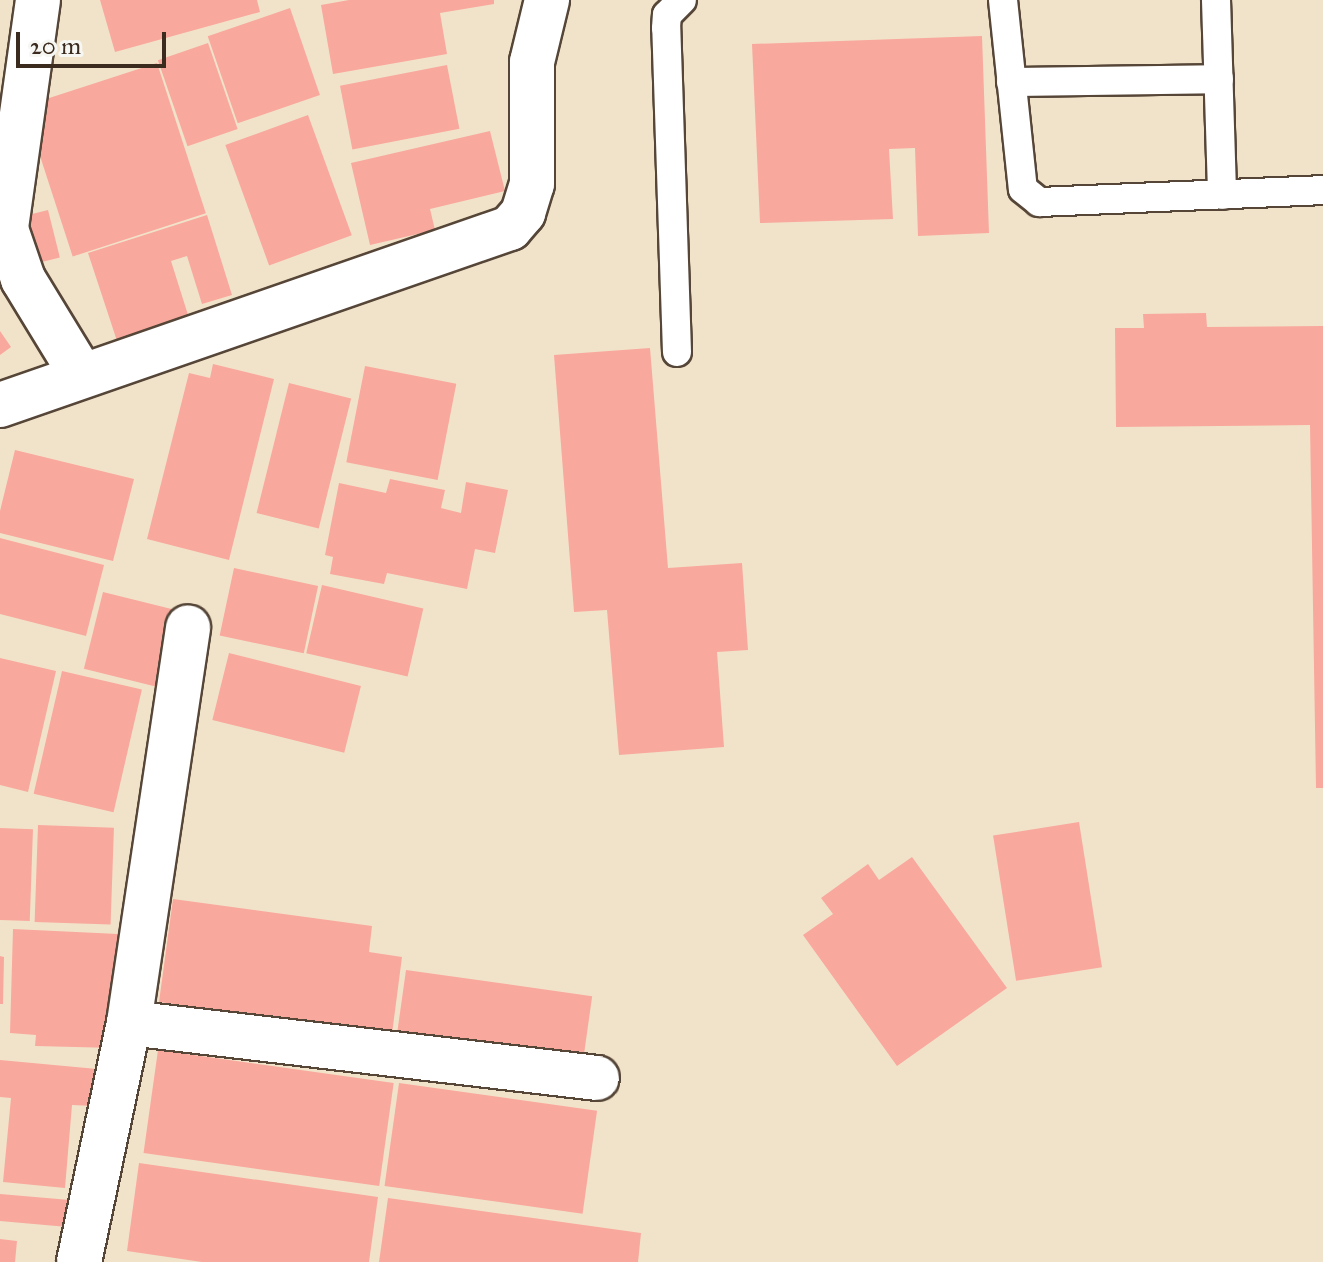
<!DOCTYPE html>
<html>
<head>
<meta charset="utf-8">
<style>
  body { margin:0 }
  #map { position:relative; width:1323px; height:1262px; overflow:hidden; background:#f1e3c9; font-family:"IM FELL Great Primer",serif }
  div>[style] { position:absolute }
  .building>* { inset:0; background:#f9a89d; transform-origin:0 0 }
  .roads { filter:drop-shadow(2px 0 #564638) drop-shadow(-2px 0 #564638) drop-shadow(0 2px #564638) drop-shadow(0 -2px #564638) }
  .service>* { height:28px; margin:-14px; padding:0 14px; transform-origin:14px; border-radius:14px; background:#fff }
  .minor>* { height:44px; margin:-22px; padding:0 22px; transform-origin:22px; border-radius:22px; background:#fff }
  span { translate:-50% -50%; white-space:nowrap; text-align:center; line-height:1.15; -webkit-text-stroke:8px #f6f6f2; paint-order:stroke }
  .scale { position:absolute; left:16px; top:32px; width:150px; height:36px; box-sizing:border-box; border:4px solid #3b2a1e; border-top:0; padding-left:10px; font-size:24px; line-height:28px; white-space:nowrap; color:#3b2a1e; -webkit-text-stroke:6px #f6f6f2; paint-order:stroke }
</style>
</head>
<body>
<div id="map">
  <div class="building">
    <div style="clip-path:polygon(100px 0,257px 0,260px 12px,115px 52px)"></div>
    <div style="clip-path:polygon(349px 0,494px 0,494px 4px,440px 13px,447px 54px,333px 74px,321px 5px)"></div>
    <div style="left:290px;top:8px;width:92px;height:87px;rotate:71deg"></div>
    <div style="clip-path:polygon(982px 36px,989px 233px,918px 236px,915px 148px,889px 149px,893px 219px,760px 223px,752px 44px)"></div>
    <div style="left:208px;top:43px;width:91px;height:53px;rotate:71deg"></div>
    <div style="left:157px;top:63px;width:158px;height:140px;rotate:72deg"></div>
    <div style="left:447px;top:65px;width:65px;height:109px;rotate:79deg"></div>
    <div style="left:308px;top:115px;width:128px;height:88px;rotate:70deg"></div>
    <div style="clip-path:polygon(490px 131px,505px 191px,430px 209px,435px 230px,370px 245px,351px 163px)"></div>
    <div style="left:48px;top:210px;width:49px;height:34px;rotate:76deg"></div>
    <div style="clip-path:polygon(207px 215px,232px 295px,202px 304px,187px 256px,171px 261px,189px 318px,117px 341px,88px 253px)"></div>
    <div style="clip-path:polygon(1206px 313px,1207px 327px,1323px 326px,1323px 788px,1316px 788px,1310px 425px,1116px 427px,1115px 328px,1144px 328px,1143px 314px)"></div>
    <div style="clip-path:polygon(0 331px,11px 347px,0 355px)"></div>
    <div style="clip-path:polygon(650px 348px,668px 568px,742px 563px,748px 650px,717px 652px,724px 747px,619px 755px,607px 610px,574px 612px,554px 355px)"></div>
    <div style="clip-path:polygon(213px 364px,274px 379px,229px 560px,147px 539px,189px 373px,210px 378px)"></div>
    <div style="left:365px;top:366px;width:93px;height:98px;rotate:11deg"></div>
    <div style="left:289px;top:383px;width:64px;height:134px;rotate:14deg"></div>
    <div style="clip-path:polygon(15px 450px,134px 479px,113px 561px,0 533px,0 511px)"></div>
    <div style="clip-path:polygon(390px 479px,445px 490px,441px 508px,461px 513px,466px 482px,508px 490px,495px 553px,475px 549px,467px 589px,387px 573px,384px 584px,330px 574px,333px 557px,325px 555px,339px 483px,386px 493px)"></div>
    <div style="clip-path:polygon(0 538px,104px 565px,86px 636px,0 614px)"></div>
    <div style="left:234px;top:568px;width:86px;height:69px;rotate:12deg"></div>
    <div style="left:322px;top:585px;width:104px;height:70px;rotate:13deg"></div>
    <div style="left:103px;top:592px;width:81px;height:79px;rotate:14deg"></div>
    <div style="left:229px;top:653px;width:136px;height:69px;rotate:14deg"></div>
    <div style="clip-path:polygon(0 658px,56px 671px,28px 792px,0 785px)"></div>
    <div style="left:62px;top:671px;width:82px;height:126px;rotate:13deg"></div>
    <div style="left:1079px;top:822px;width:147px;height:87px;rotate:81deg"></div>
    <div style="left:38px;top:825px;width:76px;height:97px;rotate:2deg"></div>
    <div style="left:0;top:828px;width:33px;height:92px;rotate:2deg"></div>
    <div style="clip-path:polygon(912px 857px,1007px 988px,897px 1066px,803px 935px,833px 914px,821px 898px,868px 864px,879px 880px)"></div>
    <div style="clip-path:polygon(173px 899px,372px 926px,369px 952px,402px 957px,392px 1034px,159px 1002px)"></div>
    <div style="clip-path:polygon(13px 929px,118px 934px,115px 1048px,35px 1046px,36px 1035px,10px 1033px)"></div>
    <div style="clip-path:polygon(0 956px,4px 957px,3px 1004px,0 1004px)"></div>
    <div style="left:406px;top:970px;width:188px;height:68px;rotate:8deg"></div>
    <div style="left:158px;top:1050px;width:238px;height:104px;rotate:8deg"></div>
    <div style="clip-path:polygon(0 1060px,97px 1069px,94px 1106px,72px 1105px,65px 1188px,3px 1182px,11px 1098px,0 1097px)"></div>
    <div style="left:399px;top:1083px;width:200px;height:104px;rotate:8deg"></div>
    <div style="clip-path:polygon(139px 1163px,378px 1197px,369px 1262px,202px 1262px,127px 1251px)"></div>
    <div style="left:0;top:1194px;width:73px;height:27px;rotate:5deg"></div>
    <div style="clip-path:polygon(388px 1198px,641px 1233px,638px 1262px,379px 1262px)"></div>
    <div style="clip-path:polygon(0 1239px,17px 1241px,15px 1262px,0 1262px)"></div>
  </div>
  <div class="roads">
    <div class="service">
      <div style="left:1003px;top:0;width:190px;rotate:84deg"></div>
      <div style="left:1023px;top:189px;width:21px;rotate:39deg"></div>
      <div style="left:1039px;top:202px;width:284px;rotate:-2.4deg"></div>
      <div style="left:1216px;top:0;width:195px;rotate:88.2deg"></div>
      <div style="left:1011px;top:82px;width:208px;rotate:-0.8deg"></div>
      <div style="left:677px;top:352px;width:324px;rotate:-91.9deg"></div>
      <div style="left:666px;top:28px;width:13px;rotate:-86deg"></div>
      <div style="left:667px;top:15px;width:21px;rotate:-45deg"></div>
    </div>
    <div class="minor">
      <div style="left:38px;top:0;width:231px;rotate:98deg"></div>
      <div style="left:6px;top:229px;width:53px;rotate:71.2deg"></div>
      <div style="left:23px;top:279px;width:111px;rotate:58.6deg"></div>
      <div style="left:0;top:405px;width:540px;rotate:-19.14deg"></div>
      <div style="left:510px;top:228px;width:20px;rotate:-49deg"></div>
      <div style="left:523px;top:213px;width:30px;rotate:-73deg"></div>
      <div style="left:532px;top:184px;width:122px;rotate:-90deg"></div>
      <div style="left:532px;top:62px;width:64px;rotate:-76.4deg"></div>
      <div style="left:129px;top:1023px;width:471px;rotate:6.7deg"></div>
      <div style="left:79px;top:1262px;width:244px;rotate:-78.2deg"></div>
      <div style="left:129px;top:1023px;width:400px;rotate:-81.5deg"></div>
    </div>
  </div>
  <div class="scale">20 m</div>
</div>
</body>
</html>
